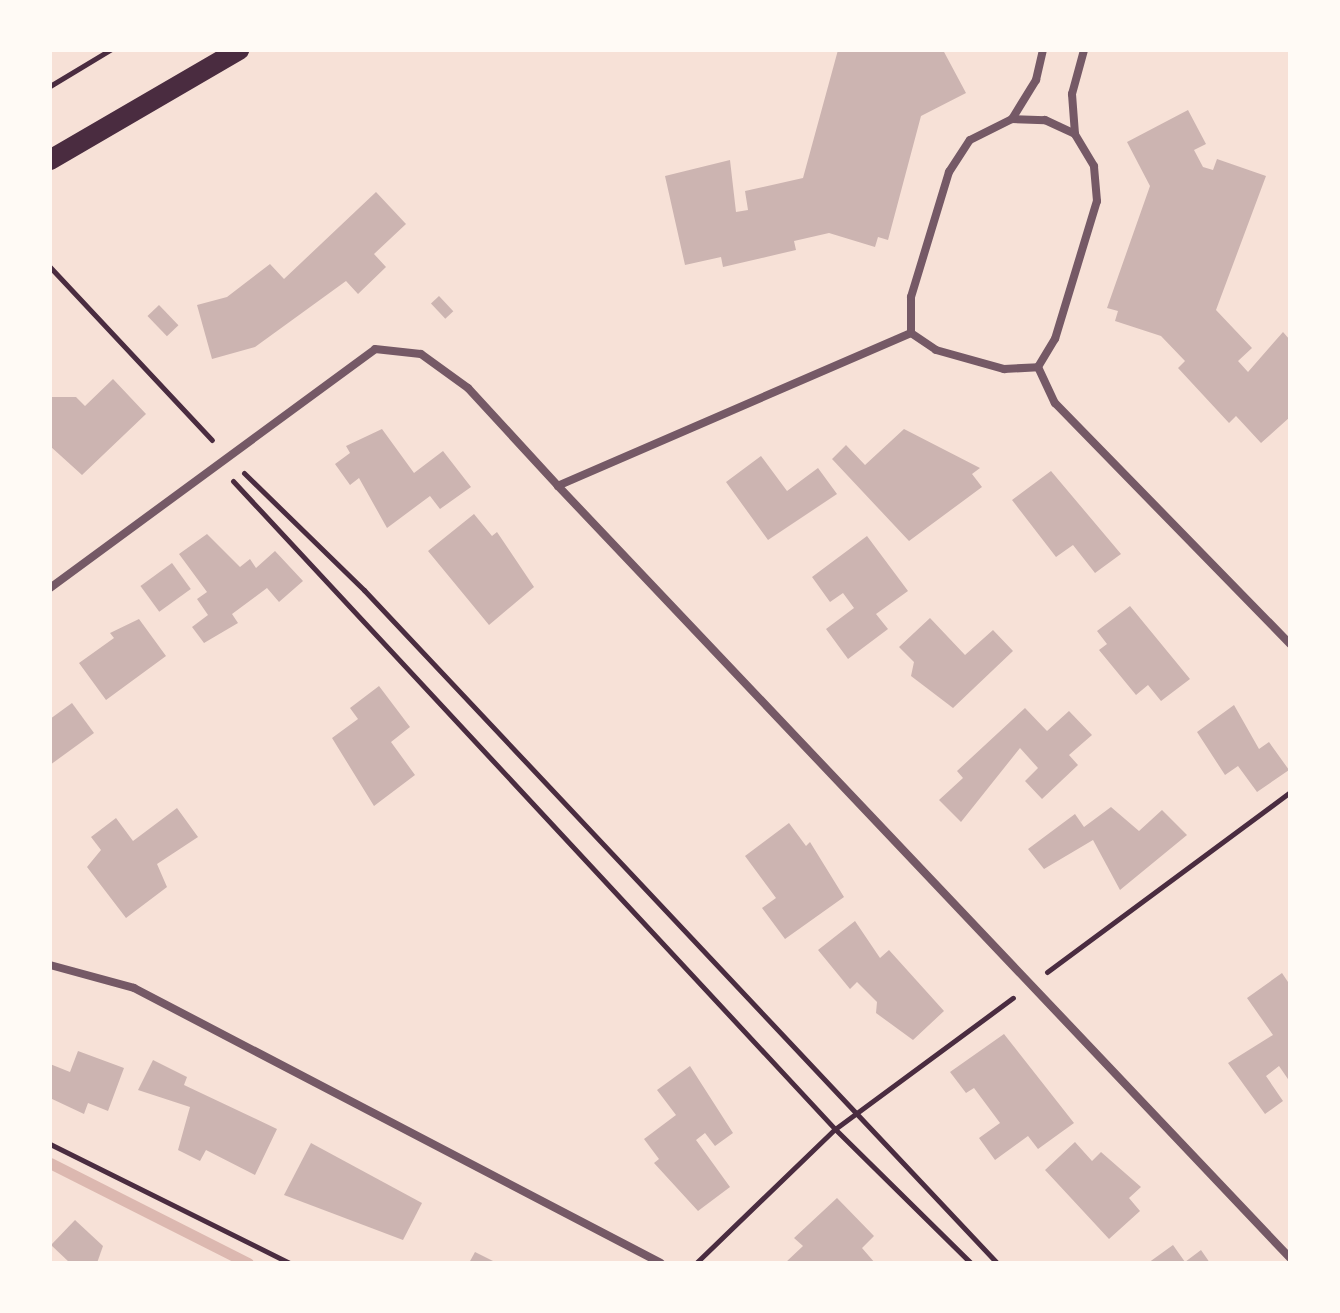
<!DOCTYPE html>
<html>
<head>
<meta charset="utf-8">
<style>
  body { margin:0 }
  #map { position:relative; width:1340px; height:1313px; overflow:hidden; background:#f7e1d7; font-family:"Open Sans",sans-serif }
  div>[style] { position:absolute }
  .stream>* { height:11px; margin:-5.5px; padding:0 5.5px; transform-origin:5.5px; border-radius:5.5px; background:#dcb8b0 }
  .building>* { inset:0; background:#ccb4b1; transform-origin:0 0 }
  .path>* { height:5px; margin:-2.5px; padding:0 2.5px; transform-origin:2.5px; border-radius:2.5px; background:#4a2c40 }
  .minor>* { height:8px; margin:-4px; padding:0 4px; transform-origin:4px; border-radius:4px; background:#755966 }
  .primary>* { height:20px; margin:-10px; padding:0 10px; transform-origin:10px; border-radius:10px; background:#4a2c40 }
  span { translate:-50% -50%; white-space:nowrap; text-align:center; line-height:1.15; -webkit-text-stroke:7px #fffaf5; paint-order:stroke }
  .frame { position:absolute; inset:0; border:52px solid #fffaf5; pointer-events:none }
</style>
</head>
<body>
<div id="map">
  <div class="stream">
    <div style="left:50px;top:1163px;width:222px;rotate:26.8deg"></div>
  </div>
  <div class="building">
    <div style="clip-path:polygon(838px 50px,943px 50px,966px 93px,921px 116px,888px 240px,878px 237px,875px 247px,829px 233px,794px 241px,796px 250px,723px 267px,721px 257px,685px 265px,665px 176px,730px 160px,736px 212px,748px 210px,745px 191px,803px 178px)"></div>
    <div style="clip-path:polygon(1188px 110px,1206px 144px,1194px 150px,1203px 167px,1213px 170px,1217px 159px,1266px 176px,1216px 310px,1252px 348px,1238px 361px,1248px 372px,1283px 332px,1290px 340px,1290px 417px,1261px 443px,1236px 416px,1229px 423px,1178px 368px,1185px 361px,1161px 336px,1115px 321px,1118px 311px,1107px 308px,1150px 186px,1127px 142px)"></div>
    <div style="clip-path:polygon(376px 192px,406px 224px,374px 254px,386px 267px,358px 294px,346px 281px,255px 347px,212px 359px,197px 305px,227px 297px,270px 264px,284px 279px)"></div>
    <div style="left:439px;top:296px;width:21px;height:11px;rotate:47deg"></div>
    <div style="left:159px;top:305px;width:28px;height:16px;rotate:46deg"></div>
    <div style="clip-path:polygon(113px 379px,146px 414px,82px 475px,50px 446px,50px 397px,76px 397px,85px 406px)"></div>
    <div style="clip-path:polygon(382px 429px,414px 473px,443px 451px,471px 487px,440px 509px,430px 496px,387px 528px,359px 478px,350px 485px,335px 464px,350px 453px,346px 446px)"></div>
    <div style="clip-path:polygon(904px 429px,980px 468px,972px 474px,982px 487px,909px 541px,832px 459px,846px 445px,865px 465px)"></div>
    <div style="clip-path:polygon(761px 456px,787px 491px,818px 468px,837px 494px,768px 540px,726px 482px)"></div>
    <div style="clip-path:polygon(1051px 471px,1121px 554px,1095px 573px,1073px 545px,1056px 557px,1012px 500px)"></div>
    <div style="clip-path:polygon(474px 514px,492px 536px,497px 532px,534px 587px,489px 625px,428px 551px)"></div>
    <div style="clip-path:polygon(207px 534px,240px 567px,250px 559px,256px 568px,275px 551px,303px 581px,279px 602px,267px 588px,232px 614px,238px 623px,204px 643px,192px 627px,208px 615px,197px 599px,207px 592px,179px 554px)"></div>
    <div style="clip-path:polygon(867px 536px,908px 591px,876px 614px,888px 629px,848px 659px,826px 629px,854px 608px,843px 593px,830px 602px,812px 577px)"></div>
    <div style="left:172px;top:563px;width:32px;height:39px;rotate:54deg"></div>
    <div style="clip-path:polygon(1130px 606px,1190px 679px,1161px 701px,1148px 685px,1136px 695px,1099px 650px,1107px 644px,1097px 631px)"></div>
    <div style="clip-path:polygon(930px 618px,965px 655px,993px 630px,1013px 651px,953px 708px,911px 676px,914px 662px,899px 647px)"></div>
    <div style="clip-path:polygon(139px 619px,166px 656px,106px 700px,79px 663px,114px 638px,110px 633px)"></div>
    <div style="clip-path:polygon(379px 686px,410px 727px,391px 742px,415px 775px,374px 806px,332px 738px,358px 719px,350px 708px)"></div>
    <div style="clip-path:polygon(72px 703px,94px 733px,50px 765px,50px 719px)"></div>
    <div style="clip-path:polygon(1234px 705px,1259px 749px,1269px 742px,1289px 770px,1257px 792px,1238px 766px,1225px 775px,1197px 732px)"></div>
    <div style="clip-path:polygon(1025px 708px,1047px 731px,1069px 711px,1092px 735px,1069px 755px,1078px 765px,1042px 799px,1025px 781px,1038px 768px,1020px 748px,961px 822px,939px 800px,963px 778px,957px 771px)"></div>
    <div style="clip-path:polygon(1111px 807px,1139px 831px,1162px 810px,1187px 835px,1120px 890px,1093px 840px,1044px 869px,1028px 849px,1075px 814px,1084px 827px)"></div>
    <div style="clip-path:polygon(177px 808px,198px 837px,157px 864px,167px 887px,126px 918px,87px 867px,101px 850px,91px 837px,116px 818px,133px 841px)"></div>
    <div style="clip-path:polygon(789px 823px,806px 846px,810px 842px,844px 897px,785px 939px,762px 908px,776px 898px,745px 856px)"></div>
    <div style="clip-path:polygon(855px 921px,880px 958px,889px 950px,944px 1011px,913px 1040px,876px 1013px,877px 1002px,857px 982px,850px 989px,818px 950px)"></div>
    <div style="clip-path:polygon(1282px 973px,1290px 985px,1290px 1082px,1279px 1066px,1266px 1076px,1283px 1101px,1265px 1114px,1228px 1063px,1273px 1035px,1247px 998px)"></div>
    <div style="clip-path:polygon(1004px 1034px,1074px 1123px,1038px 1149px,1028px 1136px,995px 1160px,979px 1138px,1000px 1123px,974px 1088px,966px 1093px,950px 1072px)"></div>
    <div style="clip-path:polygon(78px 1051px,124px 1068px,108px 1111px,88px 1103px,84px 1114px,50px 1098px,50px 1064px,70px 1072px)"></div>
    <div style="clip-path:polygon(153px 1060px,187px 1077px,184px 1085px,277px 1129px,255px 1175px,206px 1150px,200px 1161px,178px 1150px,190px 1107px,138px 1090px)"></div>
    <div style="clip-path:polygon(690px 1066px,733px 1133px,715px 1146px,705px 1133px,696px 1140px,730px 1187px,698px 1211px,654px 1163px,659px 1159px,644px 1139px,676px 1115px,657px 1090px)"></div>
    <div style="clip-path:polygon(1075px 1142px,1092px 1161px,1101px 1152px,1141px 1187px,1129px 1198px,1140px 1211px,1109px 1239px,1045px 1170px)"></div>
    <div style="clip-path:polygon(311px 1143px,422px 1203px,403px 1240px,284px 1195px)"></div>
    <div style="clip-path:polygon(837px 1198px,874px 1236px,862px 1248px,875px 1263px,785px 1263px,803px 1246px,794px 1238px)"></div>
    <div style="clip-path:polygon(75px 1220px,103px 1246px,97px 1263px,70px 1263px,51px 1245px)"></div>
    <div style="clip-path:polygon(1173px 1245px,1185px 1262px,1201px 1250px,1210px 1263px,1148px 1263px)"></div>
    <div style="clip-path:polygon(475px 1252px,497px 1263px,469px 1263px)"></div>
  </div>
  <div class="path">
    <div style="left:50px;top:86px;width:70px;rotate:-31deg"></div>
    <div style="left:50px;top:267px;width:237px;rotate:46.9deg"></div>
    <div style="left:244px;top:473px;width:168px;rotate:44.3deg"></div>
    <div style="left:364px;top:590px;width:924px;rotate:46.75deg"></div>
    <div style="left:233px;top:481px;width:884px;rotate:47.11deg"></div>
    <div style="left:835px;top:1129px;width:191px;rotate:44.6deg"></div>
    <div style="left:1047px;top:972px;width:302px;rotate:-36.5deg"></div>
    <div style="left:50px;top:1144px;width:268px;rotate:26.4deg"></div>
    <div style="left:696px;top:1263px;width:193px;rotate:-44deg"></div>
    <div style="left:835px;top:1129px;width:221px;rotate:-36.4deg"></div>
  </div>
  <div class="minor">
    <div style="left:1012px;top:119px;width:33px;rotate:2deg"></div>
    <div style="left:1045px;top:120px;width:33px;rotate:25deg"></div>
    <div style="left:911px;top:333px;width:385px;rotate:156.6deg"></div>
    <div style="left:558px;top:486px;width:1064px;rotate:46.52deg"></div>
    <div style="left:911px;top:333px;width:36px;rotate:-90deg"></div>
    <div style="left:911px;top:297px;width:131px;rotate:-73.1deg"></div>
    <div style="left:949px;top:172px;width:38px;rotate:-57deg"></div>
    <div style="left:970px;top:140px;width:47px;rotate:-26.6deg"></div>
    <div style="left:1012px;top:119px;width:46px;rotate:-58.4deg"></div>
    <div style="left:1036px;top:80px;width:31px;rotate:-77deg"></div>
    <div style="left:911px;top:333px;width:30px;rotate:34deg"></div>
    <div style="left:936px;top:350px;width:71px;rotate:15.6deg"></div>
    <div style="left:1004px;top:369px;width:34px;rotate:-3deg"></div>
    <div style="left:1038px;top:367px;width:40px;rotate:65deg"></div>
    <div style="left:1055px;top:403px;width:337px;rotate:45.7deg"></div>
    <div style="left:1038px;top:367px;width:33px;rotate:-59deg"></div>
    <div style="left:1055px;top:339px;width:144px;rotate:-73.1deg"></div>
    <div style="left:1097px;top:201px;width:35px;rotate:-95deg"></div>
    <div style="left:1094px;top:166px;width:37px;rotate:-121deg"></div>
    <div style="left:1075px;top:134px;width:40px;rotate:-94.3deg"></div>
    <div style="left:1072px;top:94px;width:46px;rotate:-74.7deg"></div>
    <div style="left:50px;top:588px;width:403px;rotate:-36.3deg"></div>
    <div style="left:375px;top:349px;width:46px;rotate:6.2deg"></div>
    <div style="left:421px;top:354px;width:58px;rotate:35.9deg"></div>
    <div style="left:468px;top:388px;width:133px;rotate:47.4deg"></div>
    <div style="left:50px;top:965px;width:87px;rotate:15.3deg"></div>
    <div style="left:134px;top:988px;width:594px;rotate:27.56deg"></div>
  </div>
  <div class="primary">
    <div style="left:50px;top:160px;width:219px;rotate:-30.2deg"></div>
  </div>
  <div class="frame"></div>
</div>
</body>
</html>
